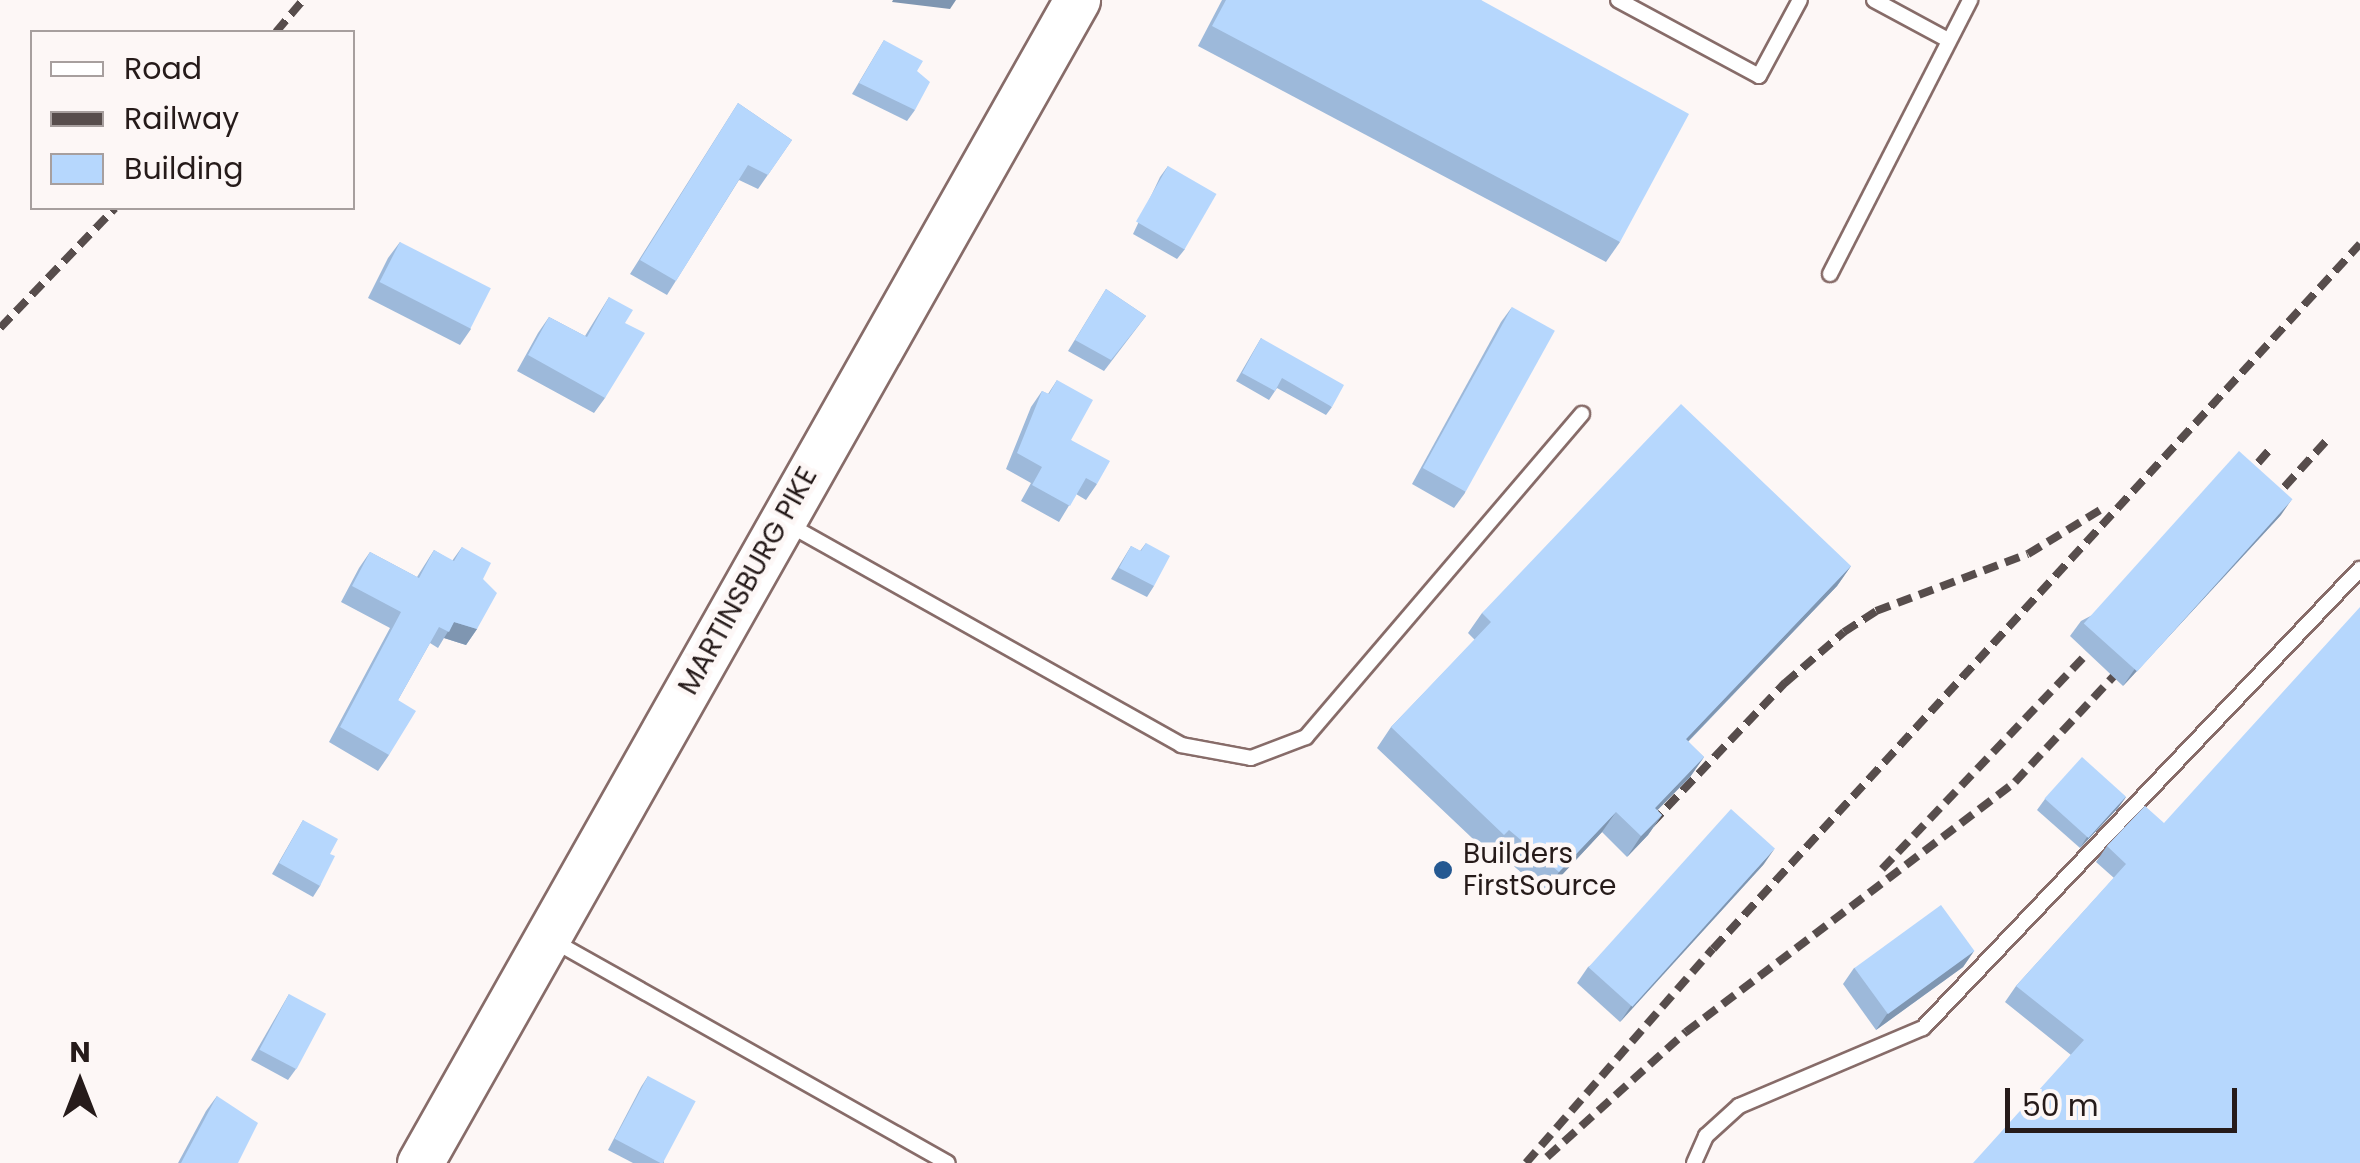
<!DOCTYPE html>
<html>
<head>
<meta charset="utf-8">
<style>
  body { margin:0 }
  #map { position:relative; width:2360px; height:1163px; overflow:hidden; background:#fdf7f6; font-family:Poppins,sans-serif }
  div>[style] { position:absolute }
  .roads { filter:drop-shadow(2px 0 #876c69) drop-shadow(-2px 0 #876c69) drop-shadow(0 2px #876c69) drop-shadow(0 -2px #876c69) }
  .service>* { height:14px; margin:-7px; padding:0 7px; transform-origin:7px; border-radius:7px; background:#fff }
  .primary>* { height:45px; margin:-22.5px; padding:0 22.5px; transform-origin:22.5px; border-radius:22.5px; background:#fff }
  .rail>* { height:8px; margin-top:-4px; transform-origin:0; background:repeating-linear-gradient(90deg,#574d4c 0 15px,transparent 0 23px) }
  .wall>* { inset:0; background:#9db9da }
  .shaded-wall>* { inset:0; background:#7f96b1 }
  .building>* { inset:0; background:#b6d7fd; transform-origin:0 0 }
  .dots>* { width:28px; height:28px; translate:-50% -50%; box-sizing:border-box; border:5px solid #fdf7f6; border-radius:50% }
  span { translate:-50% -50%; white-space:nowrap; text-align:center; line-height:1.15; -webkit-text-stroke:9px #fdf7f6; paint-order:stroke }
  .street-label { font-size:28px; color:#261b1a }
  .poi-label { font-size:28px; color:#261b1a }
  .left { translate:0 -50%; text-align:left }
  .legend { position:absolute; left:30px; top:30px; width:325px; height:180px; box-sizing:border-box; background:#fdf7f6; border:2px solid #a79f9e; margin:0; padding:12px 18px; list-style:none; font-size:30px; color:#261b1a }
  .legend li { display:flex; align-items:center; gap:20px; height:50px }
  .legend b { width:50px; border:2px solid #a79f9e }
  .north { position:absolute; left:30px; top:1033px; width:100px; height:100px; -webkit-text-stroke:8px #fdf7f6; paint-order:stroke; rotate:0deg; font-size:28px; font-weight:700; line-height:40px; text-align:center; color:#261b1a }
  .north::after { content:''; display:block; margin:auto; width:35px; height:45px; background:#261b1a; clip-path:polygon(50% 0,100% 100%,50% 72%,0 100%) }
  .scale { position:absolute; left:2005px; top:1088px; width:232px; height:45px; box-sizing:border-box; border:5px solid #261b1a; border-top:0; padding-left:12px; font-size:30px; line-height:35px; white-space:nowrap; color:#261b1a; -webkit-text-stroke:8px #fdf7f6; paint-order:stroke }
</style>
</head>
<body>
<div id="map">
  <div class="roads">
    <div class="service">
      <div style="left:1618px;top:0;width:160px;rotate:28.3deg"></div>
      <div style="left:1759px;top:76px;width:86px;rotate:-61.7deg"></div>
      <div style="left:1874px;top:0;width:84px;rotate:28.4deg"></div>
      <div style="left:1830px;top:274px;width:308px;rotate:-62.9deg"></div>
      <div style="left:786px;top:523px;width:453px;rotate:29.3deg"></div>
      <div style="left:1181px;top:745px;width:71px;rotate:10.5deg"></div>
      <div style="left:1251px;top:758px;width:59px;rotate:-20.9deg"></div>
      <div style="left:1306px;top:737px;width:425px;rotate:-49.5deg"></div>
      <div style="left:552px;top:940px;width:454px;rotate:29.4deg"></div>
      <div style="left:1694px;top:1163px;width:30px;rotate:-66deg"></div>
      <div style="left:1706px;top:1136px;width:45px;rotate:-42.3deg"></div>
      <div style="left:1739px;top:1106px;width:200px;rotate:-23deg"></div>
      <div style="left:1923px;top:1028px;width:634px;rotate:-46.41deg"></div>
    </div>
    <div class="primary">
      <div style="left:420px;top:1163px;width:1336px;rotate:-60.54deg"></div>
    </div>
  </div>
  <div class="rail">
    <div style="left:276px;top:32px;width:42px;rotate:-49.8deg"></div>
    <div style="left:0;top:328px;width:166px;rotate:-46.2deg"></div>
    <div style="left:2243px;top:480px;width:44px;rotate:-48.7deg"></div>
    <div style="left:2269px;top:504px;width:88px;rotate:-47.8deg"></div>
    <div style="left:1651px;top:824px;width:195px;rotate:-46.5deg"></div>
    <div style="left:1785px;top:683px;width:78px;rotate:-40.8deg"></div>
    <div style="left:1844px;top:632px;width:38px;rotate:-33deg"></div>
    <div style="left:1876px;top:611px;width:162px;rotate:-20.6deg"></div>
    <div style="left:2028px;top:554px;width:90px;rotate:-31.4deg"></div>
    <div style="left:1882px;top:869px;width:300px;rotate:-46.4deg"></div>
    <div style="left:1547px;top:1157px;width:187px;rotate:-42deg"></div>
    <div style="left:1686px;top:1032px;width:413px;rotate:-37.2deg"></div>
    <div style="left:2015px;top:782px;width:145px;rotate:-47deg"></div>
    <div style="left:1526px;top:1163px;width:284px;rotate:-48.9deg"></div>
    <div style="left:1713px;top:949px;width:957px;rotate:-47.46deg"></div>
  </div>
  <div class="wall">
    <div style="clip-path:polygon(1222px 0,1481px 0,1620px 242px,1606px 262px,1198px 46px)"></div>
    <div style="clip-path:polygon(884px 40px,915px 110px,907px 121px,852px 94px)"></div>
    <div style="clip-path:polygon(738px 103px,792px 140px,758px 189px,739px 180px,667px 295px,630px 274px)"></div>
    <div style="clip-path:polygon(1168px 166px,1185px 249px,1177px 259px,1133px 234px,1160px 177px)"></div>
    <div style="clip-path:polygon(400px 242px,471px 329px,460px 345px,368px 298px,388px 258px)"></div>
    <div style="clip-path:polygon(1106px 289px,1146px 316px,1104px 371px,1068px 351px)"></div>
    <div style="clip-path:polygon(609px 297px,625px 323px,605px 398px,594px 413px,517px 371px,538px 333px,549px 317px,585px 336px)"></div>
    <div style="clip-path:polygon(1512px 307px,1465px 493px,1454px 508px,1412px 484px,1501px 322px)"></div>
    <div style="clip-path:polygon(1261px 338px,1332px 407px,1326px 415px,1277px 388px,1269px 400px,1236px 381px)"></div>
    <div style="clip-path:polygon(1057px 380px,1071px 440px,1097px 484px,1086px 500px,1076px 494px,1059px 522px,1021px 501px,1031px 483px,1006px 469px,1031px 407px,1042px 391px,1048px 394px)"></div>
    <div style="clip-path:polygon(2281px 515px,2123px 686px,2070px 636px,2081px 621px)"></div>
    <div style="clip-path:polygon(1146px 543px,1154px 586px,1147px 597px,1111px 579px,1131px 546px,1140px 551px)"></div>
    <div style="clip-path:polygon(462px 547px,483px 579px,477px 629px,466px 645px,444px 638px,438px 648px,430px 643px,398px 700px,389px 755px,378px 771px,329px 742px,390px 628px,341px 602px,359px 568px,370px 552px,417px 577px,434px 550px,452px 561px)"></div>
    <div style="clip-path:polygon(1851px 566px,1837px 586px,1688px 742px,1704px 757px,1690px 777px,1657px 810px,1662px 815px,1648px 835px,1627px 857px,1602px 832px,1545px 893px,1495px 850px,1490px 855px,1377px 748px,1391px 727px,1475px 640px,1468px 633px,1482px 613px)"></div>
    <div style="clip-path:polygon(2126px 797px,2118px 808px,2080px 848px,2037px 810px,2045px 799px)"></div>
    <div style="clip-path:polygon(2145px 806px,2360px 1163px,2071px 1055px,2005px 1002px,2016px 986px,2114px 878px,2096px 862px,2107px 846px)"></div>
    <div style="clip-path:polygon(303px 820px,330px 854px,320px 886px,313px 897px,272px 874px)"></div>
    <div style="clip-path:polygon(1764px 864px,1620px 1022px,1577px 983px,1588px 967px)"></div>
    <div style="clip-path:polygon(1974px 951px,1963px 967px,1876px 1030px,1843px 984px,1854px 968px)"></div>
    <div style="clip-path:polygon(289px 994px,296px 1069px,288px 1080px,251px 1060px)"></div>
    <div style="clip-path:polygon(648px 1076px,664px 1163px,633px 1163px,608px 1150px,641px 1087px)"></div>
    <div style="clip-path:polygon(217px 1096px,238px 1163px,178px 1163px,206px 1111px)"></div>
  </div>
  <div class="shaded-wall">
    <div style="clip-path:polygon(893px 0,956px 0,950px 9px,892px 2px)"></div>
    <div style="clip-path:polygon(2292px 499px,2281px 515px,2123px 686px,2134px 670px)"></div>
    <div style="clip-path:polygon(1851px 566px,1837px 586px,1671px 759px,1686px 739px)"></div>
    <div style="clip-path:polygon(454px 622px,477px 629px,466px 645px,444px 638px)"></div>
    <div style="clip-path:polygon(1704px 757px,1690px 777px,1640px 828px,1655px 808px)"></div>
    <div style="clip-path:polygon(2126px 797px,2118px 808px,2080px 848px,2087px 837px)"></div>
    <div style="clip-path:polygon(1616px 812px,1602px 832px,1545px 893px,1559px 872px)"></div>
    <div style="clip-path:polygon(1662px 815px,1648px 835px,1627px 857px,1641px 836px)"></div>
    <div style="clip-path:polygon(1775px 848px,1764px 864px,1620px 1022px,1631px 1006px)"></div>
    <div style="clip-path:polygon(1974px 951px,1963px 967px,1876px 1030px,1887px 1014px)"></div>
  </div>
  <div class="building">
    <div style="clip-path:polygon(1226px 0,1481px 0,1689px 114px,1620px 242px,1212px 26px)"></div>
    <div style="clip-path:polygon(884px 40px,923px 61px,917px 71px,930px 82px,915px 110px,859px 83px)"></div>
    <div style="clip-path:polygon(738px 103px,792px 140px,768px 175px,748px 165px,676px 281px,640px 260px)"></div>
    <div style="left:1168px;top:166px;width:56px;height:64px;rotate:30deg"></div>
    <div style="left:400px;top:242px;width:102px;height:45px;rotate:27deg"></div>
    <div style="clip-path:polygon(1106px 289px,1146px 316px,1111px 360px,1075px 340px)"></div>
    <div style="clip-path:polygon(609px 297px,633px 310px,625px 323px,645px 333px,605px 398px,528px 355px,549px 317px,587px 337px)"></div>
    <div style="left:1512px;top:307px;width:49px;height:184px;rotate:29deg"></div>
    <div style="clip-path:polygon(1261px 338px,1344px 385px,1332px 407px,1282px 378px,1275px 391px,1242px 373px)"></div>
    <div style="clip-path:polygon(1057px 380px,1093px 400px,1071px 440px,1110px 461px,1097px 484px,1086px 478px,1070px 506px,1032px 485px,1042px 467px,1017px 453px,1042px 391px,1049px 394px)"></div>
    <div style="clip-path:polygon(1681px 404px,1851px 566px,1686px 739px,1704px 757px,1655px 808px,1662px 815px,1641px 836px,1616px 812px,1559px 872px,1509px 830px,1504px 835px,1391px 727px,1491px 622px,1482px 613px)"></div>
    <div style="left:2239px;top:451px;width:72px;height:232px;rotate:42deg"></div>
    <div style="clip-path:polygon(1146px 543px,1170px 556px,1154px 586px,1119px 568px,1131px 546px,1141px 551px)"></div>
    <div style="clip-path:polygon(462px 547px,491px 563px,483px 579px,497px 593px,477px 629px,454px 622px,449px 632px,439px 627px,398px 700px,416px 711px,389px 755px,340px 727px,401px 612px,352px 586px,370px 552px,419px 578px,434px 550px,454px 561px)"></div>
    <div style="clip-path:polygon(2360px 607px,2360px 1163px,1973px 1163px,2084px 1040px,2016px 986px,2126px 864px,2107px 846px,2145px 806px,2164px 823px)"></div>
    <div style="left:2082px;top:757px;width:59px;height:56px;rotate:42deg"></div>
    <div style="left:1731px;top:809px;width:59px;height:213px;rotate:42deg"></div>
    <div style="clip-path:polygon(303px 820px,338px 839px,330px 854px,335px 856px,320px 886px,279px 863px)"></div>
    <div style="left:1941px;top:905px;width:57px;height:107px;rotate:54deg"></div>
    <div style="left:289px;top:994px;width:42px;height:63px;rotate:28deg"></div>
    <div style="left:648px;top:1076px;width:54px;height:71px;rotate:28deg"></div>
    <div style="clip-path:polygon(217px 1096px,258px 1123px,238px 1163px,181px 1163px)"></div>
  </div>
  <div class="dots">
    <div style="left:1443px;top:870px;background:#255992"></div>
  </div>
  <div class="street-label">
    <span style="left:748px;top:581px;rotate:-61deg">MARTINSBURG PIKE</span>
  </div>
  <div class="poi-label">
    <span class="left" style="left:1463px;top:870px">Builders<br>FirstSource</span>
  </div>
  <ul class="legend">
  <li><b style="height:12px;background:#fff"></b>Road</li>
  <li><b style="height:12px;background:#574d4c"></b>Railway</li>
  <li><b style="height:28px;background:#b6d7fd"></b>Building</li>
  </ul>
  <div class="north">N</div>
  <div class="scale">50 m</div>
</div>
</body>
</html>
